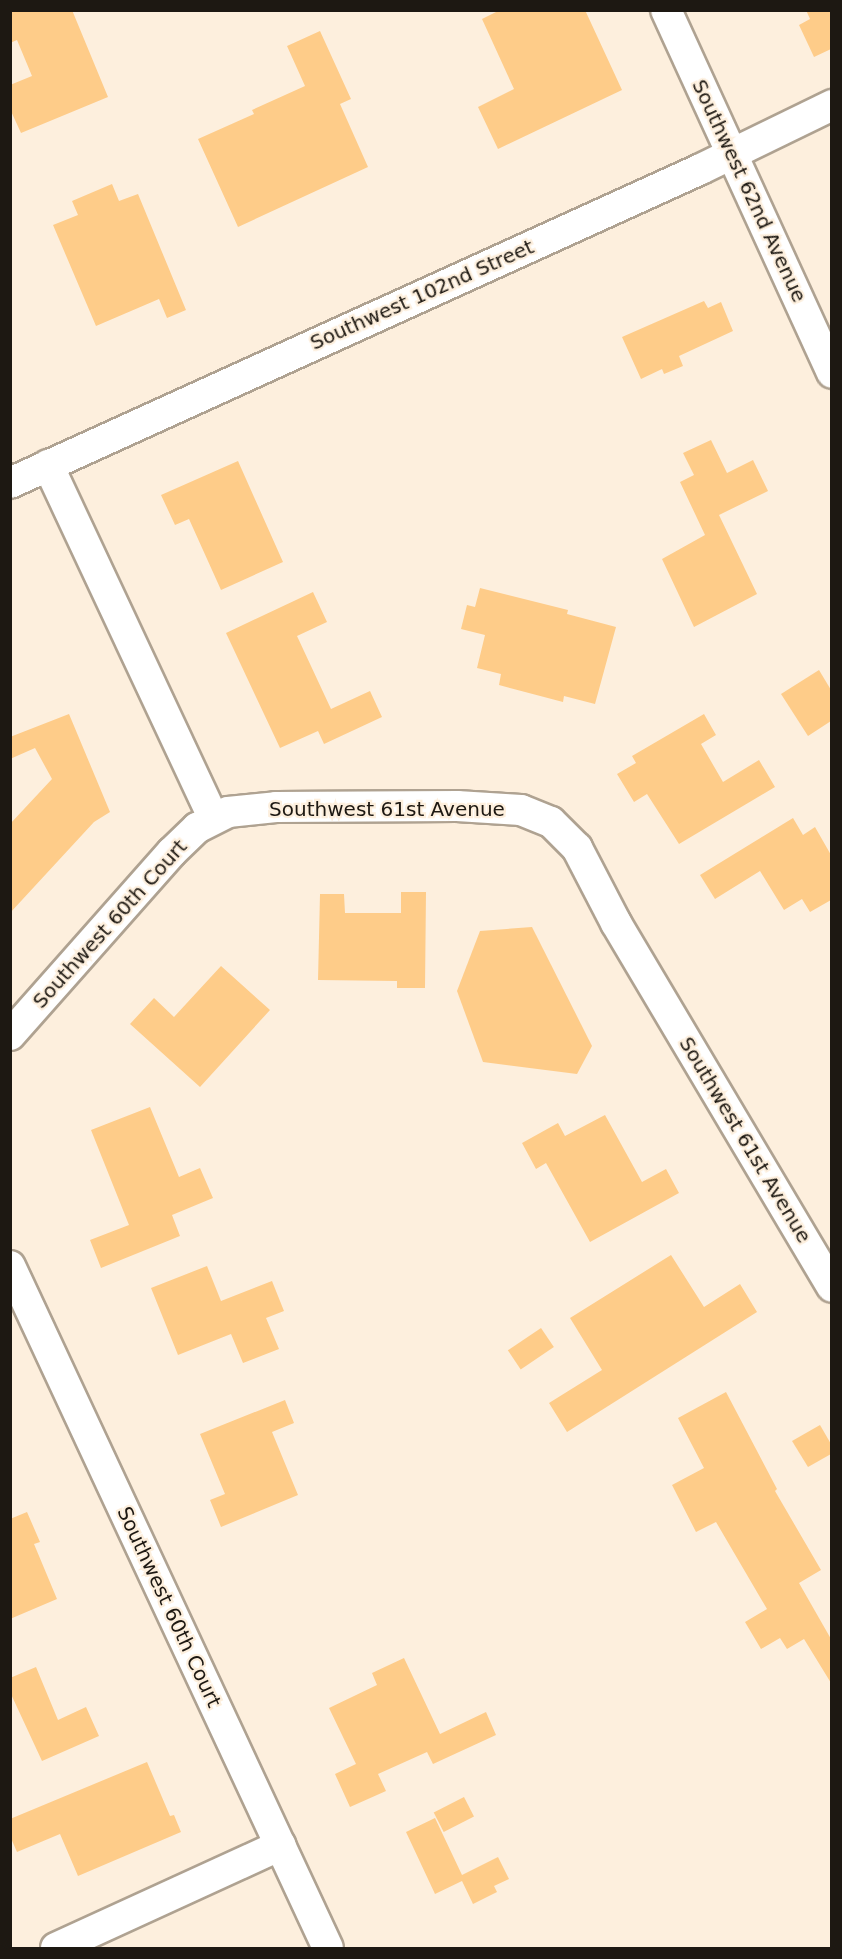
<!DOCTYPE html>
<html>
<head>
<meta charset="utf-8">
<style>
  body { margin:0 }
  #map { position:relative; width:842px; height:1959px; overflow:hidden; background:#fdefdd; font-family:"DejaVu Sans",sans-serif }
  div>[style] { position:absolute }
  .building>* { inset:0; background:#fecc89; transform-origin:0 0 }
  .roads { filter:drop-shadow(2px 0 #afa291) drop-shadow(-2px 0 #afa291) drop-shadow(0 2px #afa291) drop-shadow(0 -2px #afa291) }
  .minor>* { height:30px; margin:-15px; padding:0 15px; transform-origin:15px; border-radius:15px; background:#fff }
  span { translate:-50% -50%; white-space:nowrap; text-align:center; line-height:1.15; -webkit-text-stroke:4.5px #fdefdd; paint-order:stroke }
  .street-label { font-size:20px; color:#1d1812 }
  .frame { position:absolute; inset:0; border:12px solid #1d1812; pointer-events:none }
</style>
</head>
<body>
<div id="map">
  <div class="building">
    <div style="clip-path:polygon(10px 10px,72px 10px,108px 97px,21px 133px,10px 109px,10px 85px,32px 76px,17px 40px,10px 43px)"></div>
    <div style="clip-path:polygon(500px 10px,585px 10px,622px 90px,498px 149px,478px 107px,514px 89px,482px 19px)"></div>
    <div style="clip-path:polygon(806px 10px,831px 10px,831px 49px,814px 57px,799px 25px,810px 19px)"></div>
    <div style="clip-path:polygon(320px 31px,351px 99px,340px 104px,368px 167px,238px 227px,198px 139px,254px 114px,252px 110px,305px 86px,287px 46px)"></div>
    <div style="clip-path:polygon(112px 184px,119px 201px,138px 194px,186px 310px,167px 318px,159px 299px,96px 326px,53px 225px,78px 215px,72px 201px)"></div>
    <div style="clip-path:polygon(704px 301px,708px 308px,721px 302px,733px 331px,679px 356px,683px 366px,664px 374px,662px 369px,641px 379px,622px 337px)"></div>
    <div style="clip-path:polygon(711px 440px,727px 473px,753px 460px,768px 491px,719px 515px,757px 594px,694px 627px,662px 559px,705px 535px,680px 482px,694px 475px,683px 453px)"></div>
    <div style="clip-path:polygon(238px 461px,283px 562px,221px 590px,189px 519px,175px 525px,161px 495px)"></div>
    <div style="clip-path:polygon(480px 588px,568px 610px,567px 614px,616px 627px,595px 704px,564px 696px,563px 702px,499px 685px,501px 674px,477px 668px,485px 635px,461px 629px,467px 605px,475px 607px)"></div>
    <div style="clip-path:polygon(313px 592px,327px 622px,297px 636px,331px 709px,370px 691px,382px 717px,324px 744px,318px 731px,280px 748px,226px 633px)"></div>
    <div style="clip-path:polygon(819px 670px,831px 690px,831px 721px,808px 736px,781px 694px)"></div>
    <div style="clip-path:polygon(69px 714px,110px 812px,94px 822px,10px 913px,10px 824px,52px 779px,35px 748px,10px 759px,10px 737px)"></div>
    <div style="clip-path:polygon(704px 714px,716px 735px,701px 744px,723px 782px,759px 760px,775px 787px,679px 844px,647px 794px,634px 802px,617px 774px,636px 763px,632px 756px)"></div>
    <div style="clip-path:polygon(793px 818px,803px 835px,815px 827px,831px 855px,831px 900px,810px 912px,802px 899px,784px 910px,760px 871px,715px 899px,700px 875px)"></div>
    <div style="clip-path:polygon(401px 892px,426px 892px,425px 988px,397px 988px,397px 981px,318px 980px,320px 894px,344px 894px,345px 913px,401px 913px)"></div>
    <div style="clip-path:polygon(532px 927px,592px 1046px,577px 1074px,483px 1062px,457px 991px,480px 931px)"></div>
    <div style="clip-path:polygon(221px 966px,270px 1010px,200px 1087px,130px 1024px,154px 998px,174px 1017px)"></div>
    <div style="clip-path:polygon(150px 1107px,179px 1177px,200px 1168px,213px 1198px,172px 1215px,180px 1236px,101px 1268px,90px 1240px,129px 1225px,91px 1130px)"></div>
    <div style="clip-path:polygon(605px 1115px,642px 1182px,666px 1169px,679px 1193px,590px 1242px,546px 1163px,536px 1169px,522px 1143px,558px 1123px,565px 1136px)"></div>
    <div style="clip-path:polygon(671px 1255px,704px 1307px,740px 1284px,757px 1312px,567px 1432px,549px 1403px,602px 1370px,570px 1318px)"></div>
    <div style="clip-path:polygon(207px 1266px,221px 1301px,272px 1281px,284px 1311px,266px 1318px,279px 1349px,243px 1363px,231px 1334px,178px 1355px,151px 1288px)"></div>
    <div style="left:541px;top:1328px;width:23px;height:40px;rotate:56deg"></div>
    <div style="clip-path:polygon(726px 1392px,777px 1489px,775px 1491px,821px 1570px,799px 1583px,831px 1639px,831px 1683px,804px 1639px,787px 1649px,780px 1638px,761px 1649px,745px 1622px,767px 1609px,716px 1522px,696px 1532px,672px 1485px,704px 1468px,678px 1418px)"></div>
    <div style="clip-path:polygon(285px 1400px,294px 1423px,272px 1432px,298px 1495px,221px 1527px,210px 1500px,225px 1494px,200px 1434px)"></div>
    <div style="clip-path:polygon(820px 1425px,831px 1444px,831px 1454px,808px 1467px,792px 1441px)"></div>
    <div style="clip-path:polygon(27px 1512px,40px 1542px,34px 1544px,57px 1599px,10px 1619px,10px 1519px)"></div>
    <div style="clip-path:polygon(404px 1658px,440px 1734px,486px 1712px,496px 1735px,433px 1764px,427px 1752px,378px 1774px,386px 1791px,350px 1807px,335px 1774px,356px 1764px,329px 1708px,377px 1685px,372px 1673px)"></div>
    <div style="clip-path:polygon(36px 1667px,58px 1720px,86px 1707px,99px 1736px,42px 1761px,10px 1692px,10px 1678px)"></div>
    <div style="clip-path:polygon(147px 1762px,170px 1816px,174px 1815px,181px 1832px,78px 1876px,60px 1834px,17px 1852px,10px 1836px,10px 1819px)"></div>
    <div style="left:464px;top:1797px;width:22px;height:34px;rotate:63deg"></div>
    <div style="clip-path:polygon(435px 1818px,462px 1875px,498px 1857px,509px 1879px,494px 1886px,497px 1892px,473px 1904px,462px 1881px,435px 1894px,406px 1832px)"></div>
  </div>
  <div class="roads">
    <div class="minor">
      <div style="left:666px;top:10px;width:399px;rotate:65.4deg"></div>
      <div style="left:48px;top:465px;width:390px;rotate:64.9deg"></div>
      <div style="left:10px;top:483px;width:759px;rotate:-24.44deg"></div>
      <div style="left:701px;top:169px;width:146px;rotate:-26deg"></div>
      <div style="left:10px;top:1035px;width:244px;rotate:-48.5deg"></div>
      <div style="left:172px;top:852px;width:35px;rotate:-44deg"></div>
      <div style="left:197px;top:828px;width:35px;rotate:-27deg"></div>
      <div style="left:228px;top:812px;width:48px;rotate:-5.9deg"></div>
      <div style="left:276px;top:807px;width:181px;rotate:-0.3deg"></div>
      <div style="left:457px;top:806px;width:64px;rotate:3.6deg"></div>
      <div style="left:521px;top:810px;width:32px;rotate:22deg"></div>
      <div style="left:551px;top:822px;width:37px;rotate:45deg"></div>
      <div style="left:577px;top:848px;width:85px;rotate:62.5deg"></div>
      <div style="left:616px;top:923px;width:423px;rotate:59.3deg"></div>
      <div style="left:10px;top:1266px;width:752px;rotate:65deg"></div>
      <div style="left:56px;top:1948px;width:247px;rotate:-24.6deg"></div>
    </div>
  </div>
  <div class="street-label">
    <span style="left:749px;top:191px;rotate:65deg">Southwest 62nd Avenue</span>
    <span style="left:422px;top:295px;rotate:-24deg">Southwest 102nd Street</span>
    <span style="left:387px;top:809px">Southwest 61st Avenue</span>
    <span style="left:110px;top:924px;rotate:-48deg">Southwest 60th Court</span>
    <span style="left:745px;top:1140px;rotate:59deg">Southwest 61st Avenue</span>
    <span style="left:169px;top:1607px;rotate:65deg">Southwest 60th Court</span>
  </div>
  <div class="frame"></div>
</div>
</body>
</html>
